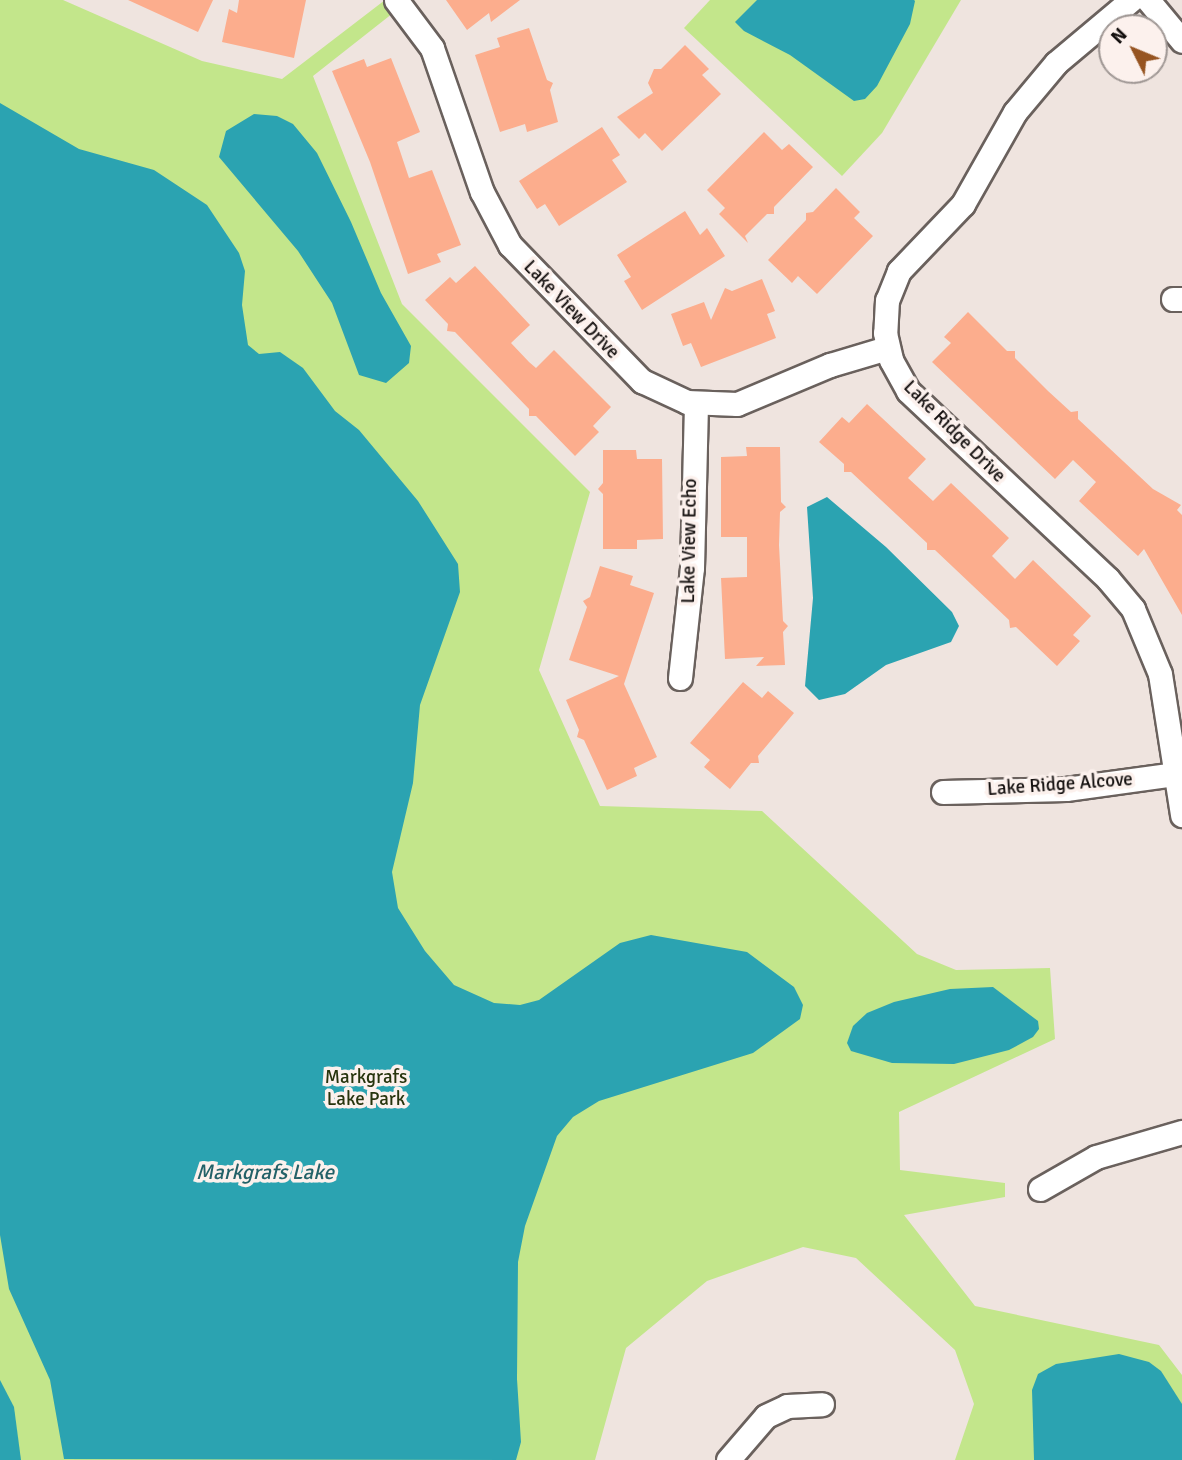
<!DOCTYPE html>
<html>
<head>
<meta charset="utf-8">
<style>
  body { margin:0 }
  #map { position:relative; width:1182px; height:1460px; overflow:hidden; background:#efe4df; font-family:Signika,sans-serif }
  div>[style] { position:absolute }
  .green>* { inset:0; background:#c3e68b }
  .water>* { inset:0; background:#2ba3b1 }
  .building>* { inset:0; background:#fcad8d }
  .roads { filter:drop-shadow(2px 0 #6a615d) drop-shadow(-2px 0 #6a615d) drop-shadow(0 2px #6a615d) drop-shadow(0 -2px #6a615d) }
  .minor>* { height:23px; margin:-11.5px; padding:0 11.5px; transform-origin:11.5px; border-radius:11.5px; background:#fff }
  span { translate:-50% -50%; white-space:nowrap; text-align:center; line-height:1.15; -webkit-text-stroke:7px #fcf1ed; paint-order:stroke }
  .street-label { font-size:19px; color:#130f0e }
  .park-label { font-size:19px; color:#27340d }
  .water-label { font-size:21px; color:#236168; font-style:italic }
  .north { position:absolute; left:1098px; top:14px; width:70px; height:70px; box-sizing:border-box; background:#fcf1ed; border:2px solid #9f9794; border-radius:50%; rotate:313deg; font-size:19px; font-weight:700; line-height:28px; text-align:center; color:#130f0e }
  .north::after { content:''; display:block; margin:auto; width:24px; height:32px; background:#965421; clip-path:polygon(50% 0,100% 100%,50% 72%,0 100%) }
</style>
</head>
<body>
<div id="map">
  <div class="green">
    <div style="clip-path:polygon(0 0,63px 0,202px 61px,282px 79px,385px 0,396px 0,402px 6px,313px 76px,402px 304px,590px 492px,539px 670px,600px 806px,762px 811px,917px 954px,956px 970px,1050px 968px,1055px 1039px,899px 1112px,900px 1170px,1005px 1183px,1005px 1197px,904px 1215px,975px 1306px,1159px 1345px,1182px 1375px,1182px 1460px,955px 1460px,974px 1404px,955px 1350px,856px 1258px,803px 1247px,707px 1281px,626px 1348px,595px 1460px,0 1460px)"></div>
    <div style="clip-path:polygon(710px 0,961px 0,882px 133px,842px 176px,684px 28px)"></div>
  </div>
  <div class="water">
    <div style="clip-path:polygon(757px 0,914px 0,915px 1px,910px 24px,877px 86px,865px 99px,854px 101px,790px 55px,744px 31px,735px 22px)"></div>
    <div style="clip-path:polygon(0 103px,79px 149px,154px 170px,207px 205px,239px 253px,245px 271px,242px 305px,248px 345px,259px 354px,280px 352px,303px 368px,335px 411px,359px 430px,418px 501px,458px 564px,460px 592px,420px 705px,413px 783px,392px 872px,398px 908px,425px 951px,454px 985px,494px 1003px,520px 1005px,539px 1000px,620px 943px,651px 935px,747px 952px,794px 987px,803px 1005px,800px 1019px,753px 1053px,599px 1101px,573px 1117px,557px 1136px,525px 1226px,518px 1262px,517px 1379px,521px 1442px,516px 1460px,64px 1459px,50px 1380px,9px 1289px,0 1235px)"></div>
    <div style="clip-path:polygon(254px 114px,277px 116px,293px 124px,317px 153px,351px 222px,381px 293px,411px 346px,409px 363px,386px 383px,359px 375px,332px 303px,298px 251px,219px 157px,226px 131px)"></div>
    <div style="clip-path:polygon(827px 497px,886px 547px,952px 612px,959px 626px,951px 642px,886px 665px,845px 694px,819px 700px,805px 686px,813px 598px,807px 507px)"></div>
    <div style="clip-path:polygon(993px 987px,1038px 1021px,1039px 1029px,1033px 1037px,1009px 1050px,954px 1064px,892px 1063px,851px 1051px,847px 1043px,853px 1026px,867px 1013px,894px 1002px,950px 989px)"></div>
    <div style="clip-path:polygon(1119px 1354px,1149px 1362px,1161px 1371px,1182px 1404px,1182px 1460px,1034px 1460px,1032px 1390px,1038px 1374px,1056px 1364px)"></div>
    <div style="clip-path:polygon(0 1380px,14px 1407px,21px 1460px,0 1460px)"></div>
  </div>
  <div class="building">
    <div style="clip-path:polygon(128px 0,213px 0,198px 32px)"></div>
    <div style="clip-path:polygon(239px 0,306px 0,294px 58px,222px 42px,229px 9px,237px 13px)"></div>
    <div style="clip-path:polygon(446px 0,520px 0,491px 22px,489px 13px,467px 30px)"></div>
    <div style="clip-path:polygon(529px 28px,547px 80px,553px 83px,550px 90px,558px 122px,527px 132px,525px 124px,500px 132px,475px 55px,500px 47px,497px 38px)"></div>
    <div style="clip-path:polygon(685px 45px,709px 69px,702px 75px,721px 94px,662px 151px,645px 133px,639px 139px,617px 117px,653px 93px,648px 83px,654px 69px,661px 69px)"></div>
    <div style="clip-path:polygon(391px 58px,420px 132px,397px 142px,409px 178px,432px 170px,461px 245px,437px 254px,441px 262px,408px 274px,370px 162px,332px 71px,364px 59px,367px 67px)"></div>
    <div style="clip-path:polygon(602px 127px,620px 155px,612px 160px,627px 182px,559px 226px,545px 204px,537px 209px,519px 181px)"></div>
    <div style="clip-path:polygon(764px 132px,782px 150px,789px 144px,813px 167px,774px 207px,774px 214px,767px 214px,745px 236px,748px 243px,719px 214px,725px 208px,707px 190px)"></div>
    <div style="clip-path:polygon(836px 188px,860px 212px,854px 218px,873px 236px,817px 294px,798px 276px,792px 283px,768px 260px,806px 220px,806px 213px,813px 212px)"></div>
    <div style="clip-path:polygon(685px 211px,700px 235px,707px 228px,725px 256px,642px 310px,624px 281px,631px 277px,617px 255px)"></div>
    <div style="clip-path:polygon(475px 266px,530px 325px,511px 343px,529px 362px,536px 368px,554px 350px,611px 407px,593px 426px,599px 432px,575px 456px,536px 416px,529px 416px,529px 409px,455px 332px,447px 331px,448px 324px,425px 300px,450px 277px,456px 283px)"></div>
    <div style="clip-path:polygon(762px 279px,775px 311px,767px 314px,776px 338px,701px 367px,691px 343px,683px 346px,671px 314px,704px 302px,711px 320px,725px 288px,732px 291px)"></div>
    <div style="clip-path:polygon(968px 312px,1007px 351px,1015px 351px,1015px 358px,1048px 391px,1071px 412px,1078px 411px,1078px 419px,1153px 489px,1181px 505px,1177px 510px,1182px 515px,1182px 615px,1144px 549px,1138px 556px,1079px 501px,1096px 482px,1073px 460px,1055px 479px,932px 362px,951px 343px,944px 337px)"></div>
    <div style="clip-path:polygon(867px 404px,926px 459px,908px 478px,933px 501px,951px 483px,1009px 538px,992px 556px,1015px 579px,1033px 560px,1091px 616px,1073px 635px,1080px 641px,1057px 666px,1016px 627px,1010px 628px,1009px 620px,935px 550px,927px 550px,927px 543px,851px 472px,844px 472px,844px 464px,819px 442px,842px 417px,849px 423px)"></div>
    <div style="clip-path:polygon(746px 447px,780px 447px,781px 502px,786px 507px,780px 512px,779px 545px,783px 621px,788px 626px,783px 632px,785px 665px,756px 666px,764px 657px,725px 659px,721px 578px,747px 577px,747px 537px,721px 537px,721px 457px,747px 456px)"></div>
    <div style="clip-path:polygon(603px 450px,636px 450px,637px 459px,662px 459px,663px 539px,637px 540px,637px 549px,603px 549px,603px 494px,598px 489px,603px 483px)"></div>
    <div style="clip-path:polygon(600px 566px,633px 576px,630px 585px,654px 593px,624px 684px,657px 757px,634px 768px,637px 776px,607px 790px,584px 740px,577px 737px,579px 730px,566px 700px,619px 676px,569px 660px,587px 607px,583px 601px,590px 597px)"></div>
    <div style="clip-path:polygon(743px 682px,762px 698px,768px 691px,794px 713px,758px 756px,759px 763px,751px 763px,730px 789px,704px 767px,710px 760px,690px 743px)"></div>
  </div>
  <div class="roads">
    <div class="minor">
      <div style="left:396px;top:0;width:60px;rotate:53.1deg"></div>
      <div style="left:432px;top:48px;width:152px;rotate:70.9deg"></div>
      <div style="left:482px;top:192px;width:60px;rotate:62.2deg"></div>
      <div style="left:510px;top:245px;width:190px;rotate:45.9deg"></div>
      <div style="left:642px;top:381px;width:50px;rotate:25deg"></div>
      <div style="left:687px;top:402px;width:50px;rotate:2.3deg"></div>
      <div style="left:737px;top:404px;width:101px;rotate:-22.8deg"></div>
      <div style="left:830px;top:365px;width:59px;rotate:-16.6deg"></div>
      <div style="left:1131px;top:0;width:98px;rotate:140deg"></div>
      <div style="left:1056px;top:63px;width:64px;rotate:129.9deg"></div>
      <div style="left:1015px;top:112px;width:106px;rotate:119.5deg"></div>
      <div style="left:963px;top:204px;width:93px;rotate:133.7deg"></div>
      <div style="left:899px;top:271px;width:31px;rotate:112deg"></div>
      <div style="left:887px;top:300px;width:33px;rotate:93deg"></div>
      <div style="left:885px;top:333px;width:28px;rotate:77deg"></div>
      <div style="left:891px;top:360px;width:35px;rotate:61deg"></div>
      <div style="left:908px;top:391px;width:274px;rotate:43.2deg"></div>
      <div style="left:1108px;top:579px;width:39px;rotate:50deg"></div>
      <div style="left:1133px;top:609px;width:70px;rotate:67.4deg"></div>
      <div style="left:1160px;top:674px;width:143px;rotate:81.1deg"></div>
      <div style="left:1148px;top:0;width:53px;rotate:50.3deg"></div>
      <div style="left:1173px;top:299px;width:9px"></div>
      <div style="left:680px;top:678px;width:111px;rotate:-83.8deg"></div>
      <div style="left:692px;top:568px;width:164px;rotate:-88.6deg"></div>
      <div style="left:943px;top:792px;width:123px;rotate:-1.4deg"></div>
      <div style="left:1066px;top:789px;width:111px;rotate:-7.8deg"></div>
      <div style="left:1040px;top:1189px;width:64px;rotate:-29.7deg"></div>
      <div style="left:1096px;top:1157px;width:90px;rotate:-16.2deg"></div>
      <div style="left:728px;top:1460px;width:58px;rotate:-49.2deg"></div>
      <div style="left:766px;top:1416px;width:23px;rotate:-25deg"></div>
      <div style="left:787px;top:1406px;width:35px;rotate:-3deg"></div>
    </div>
  </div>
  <div class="street-label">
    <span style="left:571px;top:310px;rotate:46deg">Lake View Drive</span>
    <span style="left:954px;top:432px;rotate:45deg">Lake Ridge Drive</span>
    <span style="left:690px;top:541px;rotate:-89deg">Lake View Echo</span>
    <span style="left:1060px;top:785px;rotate:-4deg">Lake Ridge Alcove</span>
  </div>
  <div class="park-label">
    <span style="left:366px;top:1089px">Markgrafs<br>Lake Park</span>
  </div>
  <div class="water-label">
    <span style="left:265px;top:1172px">Markgrafs Lake</span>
  </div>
  <div class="north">N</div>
</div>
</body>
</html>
